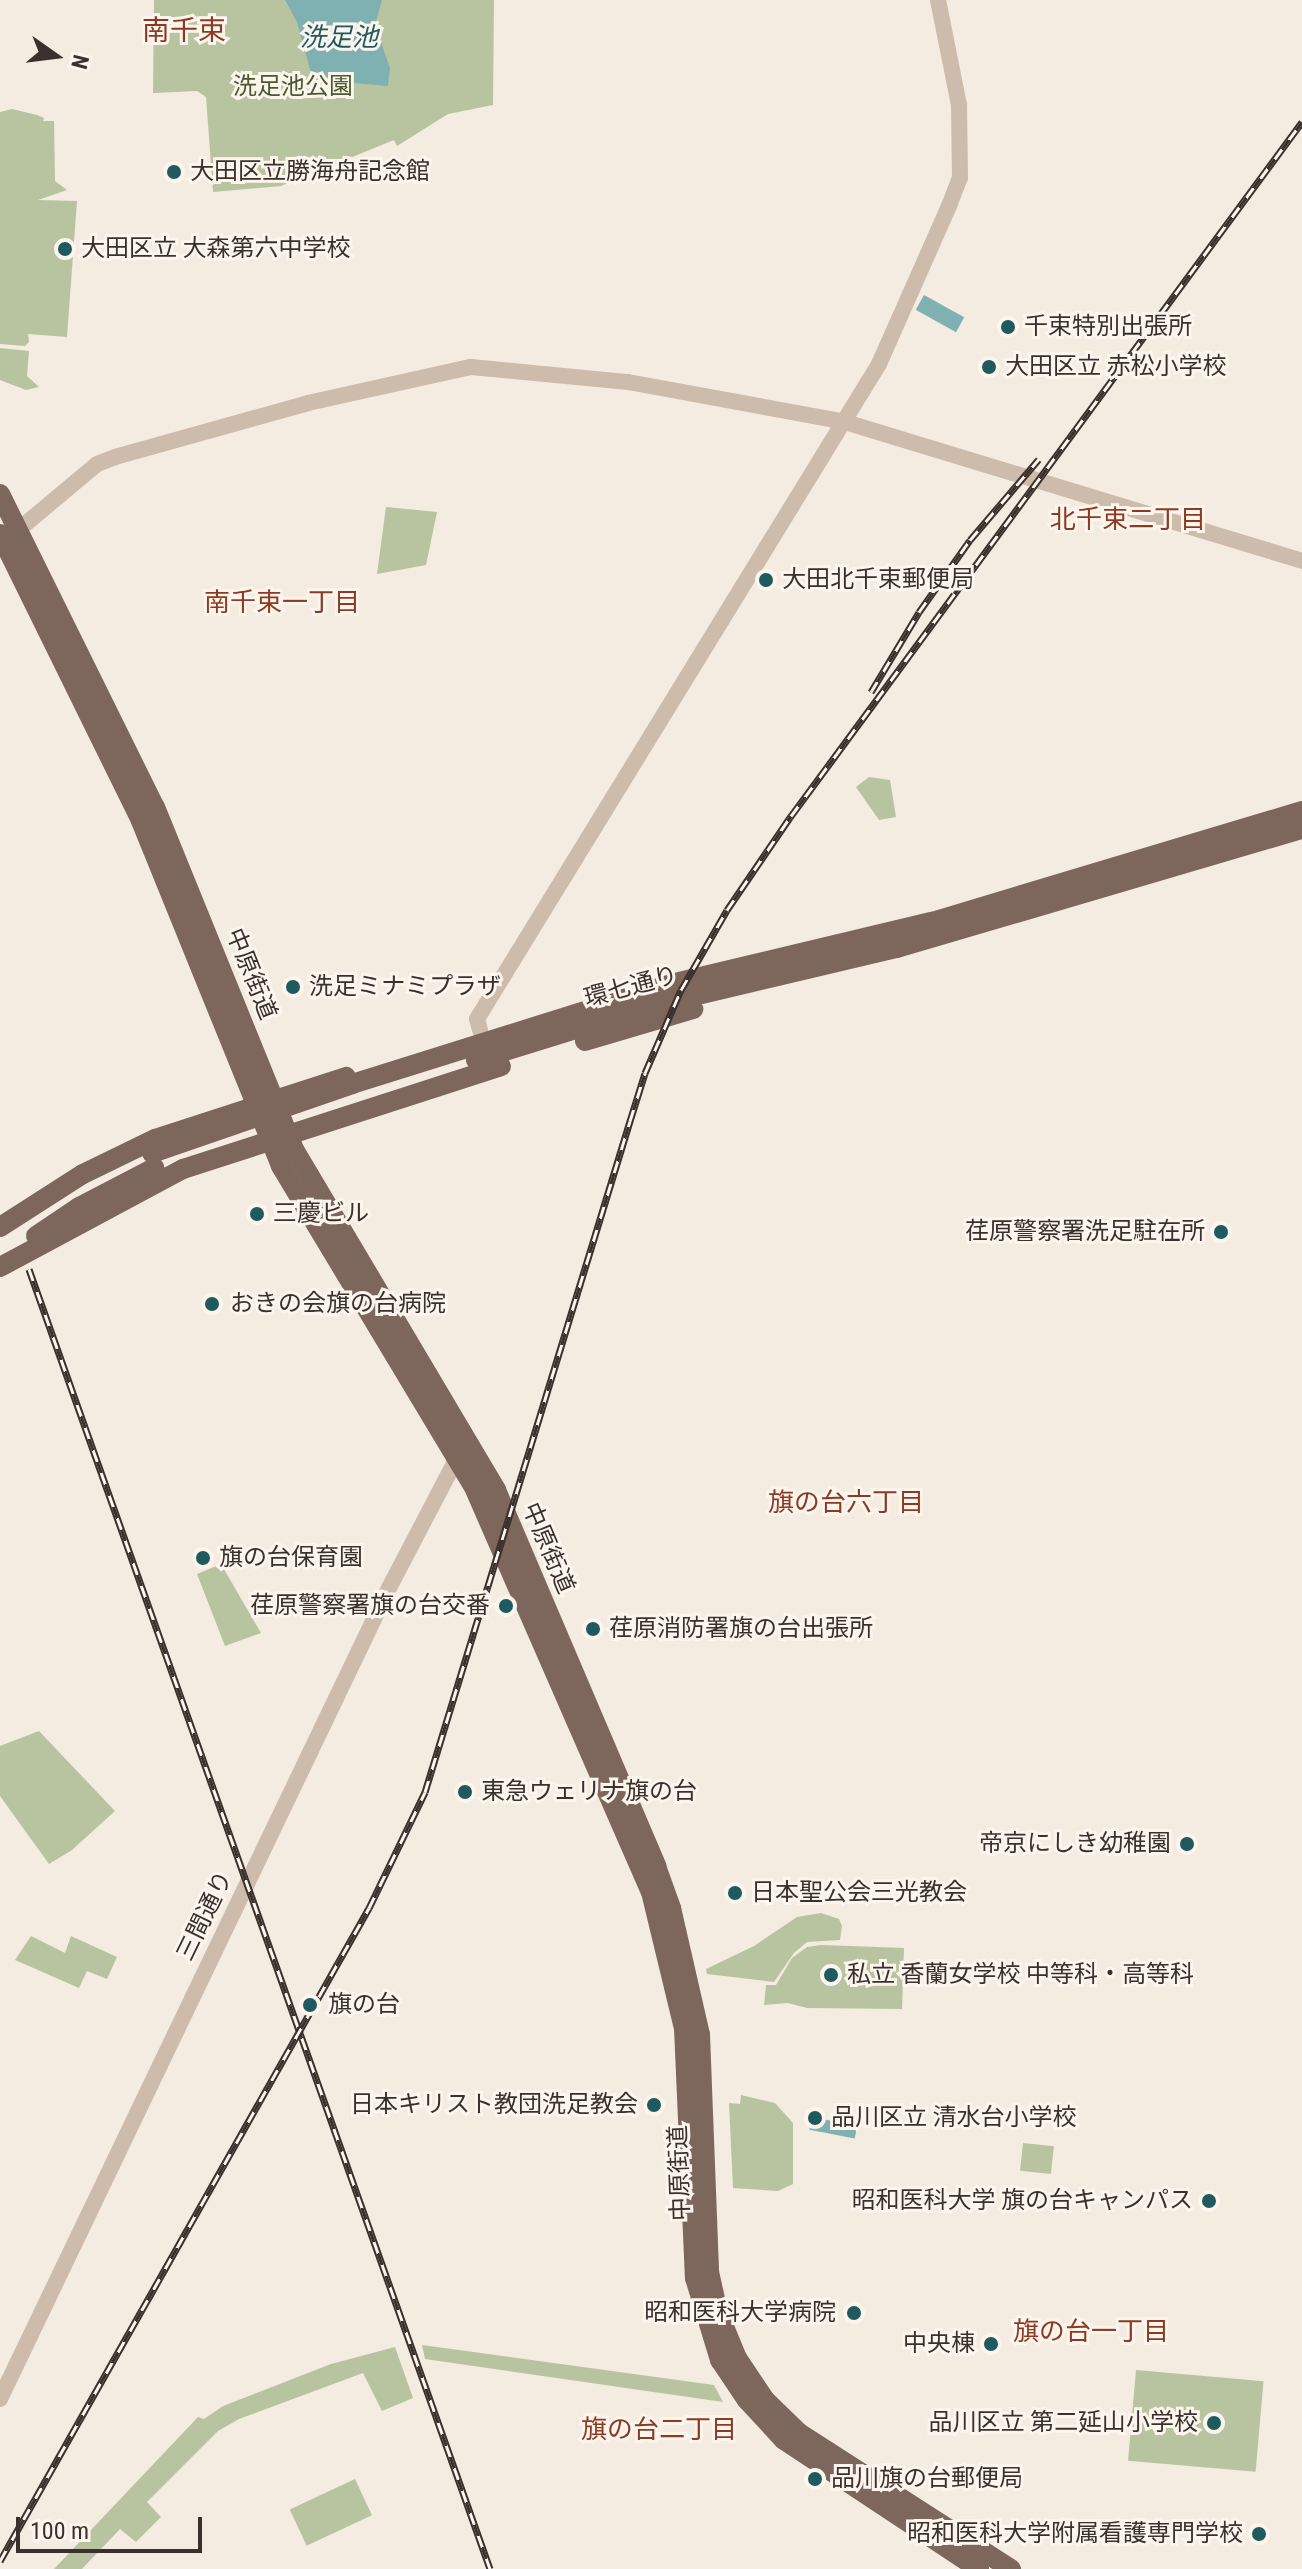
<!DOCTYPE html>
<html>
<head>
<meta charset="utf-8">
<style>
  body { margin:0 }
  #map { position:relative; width:1302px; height:2569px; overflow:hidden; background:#f4ebe1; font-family:"Roboto Condensed","Noto Sans JP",sans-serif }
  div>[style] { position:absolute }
  .green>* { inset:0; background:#b8c4a0; transform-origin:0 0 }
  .water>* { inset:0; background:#7fb0b2; transform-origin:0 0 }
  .minor>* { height:16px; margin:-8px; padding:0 8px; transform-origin:8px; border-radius:8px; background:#cdbbac }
  .major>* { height:20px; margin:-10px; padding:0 10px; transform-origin:10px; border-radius:10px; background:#7d675c }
  .rail>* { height:7px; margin-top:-3.5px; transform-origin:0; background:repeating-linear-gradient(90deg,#fbf5ee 0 12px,#3b302b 0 24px); box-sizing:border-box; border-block:2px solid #3b302b }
  .major-bridge>* { height:20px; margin:-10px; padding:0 10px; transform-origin:10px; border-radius:10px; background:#7d675c }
  .dots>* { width:22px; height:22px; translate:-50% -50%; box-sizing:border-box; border:4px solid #fbf5ee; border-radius:50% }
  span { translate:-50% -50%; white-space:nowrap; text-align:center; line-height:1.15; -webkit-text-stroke:6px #fbf5ee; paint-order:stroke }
  .park-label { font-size:24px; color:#4a5a2e }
  .poi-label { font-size:24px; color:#3b302b }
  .left { translate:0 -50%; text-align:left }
  .right { translate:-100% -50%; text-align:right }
  .street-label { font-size:24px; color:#3b302b }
  .water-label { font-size:26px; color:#1f5a5e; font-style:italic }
  .neighbourhood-label { font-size:26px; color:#8c3b22 }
  .quarter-label { font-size:28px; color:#8c3b22 }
  .north { position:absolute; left:16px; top:16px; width:80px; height:80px; -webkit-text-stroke:6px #fbf5ee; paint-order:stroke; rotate:104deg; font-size:22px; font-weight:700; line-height:32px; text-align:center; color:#3b302b }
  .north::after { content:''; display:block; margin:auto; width:28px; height:36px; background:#3b302b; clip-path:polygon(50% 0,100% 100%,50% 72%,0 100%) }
  .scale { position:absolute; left:16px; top:2517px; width:186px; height:36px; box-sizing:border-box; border:4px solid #3b302b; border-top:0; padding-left:10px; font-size:24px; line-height:28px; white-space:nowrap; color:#3b302b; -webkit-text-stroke:6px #fbf5ee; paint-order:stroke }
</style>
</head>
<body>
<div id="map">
  <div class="green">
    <div style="clip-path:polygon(154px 0,494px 0,493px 105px,448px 114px,397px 146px,394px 140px,281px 186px,213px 192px,206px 97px,197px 91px,153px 93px)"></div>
    <div style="clip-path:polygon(12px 109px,37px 115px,44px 118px,43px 121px,54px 121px,55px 181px,67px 190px,38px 200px,77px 201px,67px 337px,28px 334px,29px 342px,25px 346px,0 344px,0 112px)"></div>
    <div style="clip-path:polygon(0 348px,29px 351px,27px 376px,39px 387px,26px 390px,0 380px)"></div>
    <div style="clip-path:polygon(386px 507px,437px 512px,426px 565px,377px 574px)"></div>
    <div style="clip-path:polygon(869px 777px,890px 780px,896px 817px,879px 820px,856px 787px)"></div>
    <div style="clip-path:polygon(221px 1564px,261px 1633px,225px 1646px,197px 1574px)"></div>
    <div style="clip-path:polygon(39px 1731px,115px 1811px,72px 1850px,49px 1864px,0 1796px,0 1746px)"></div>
    <div style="clip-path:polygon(821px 1913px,839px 1919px,842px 1926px,840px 1940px,807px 1942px,794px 1953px,774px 1982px,707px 1974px,706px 1969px,754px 1946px,797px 1917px)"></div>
    <div style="clip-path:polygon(31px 1936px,65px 1953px,71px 1936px,117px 1957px,107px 1979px,87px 1971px,79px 1988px,15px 1960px)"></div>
    <div style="clip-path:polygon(821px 1945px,904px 1948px,902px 2009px,807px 2008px,788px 2003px,764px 2005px,766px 1985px,776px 1985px,792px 1958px,807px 1947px)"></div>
    <div style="clip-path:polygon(741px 2095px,775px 2103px,793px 2123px,793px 2184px,778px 2191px,733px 2188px,729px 2103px,740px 2104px)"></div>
    <div style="left:1023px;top:2143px;width:31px;height:28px;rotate:6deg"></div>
    <div style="clip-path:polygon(422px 2345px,714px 2385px,723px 2402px,425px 2359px)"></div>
    <div style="clip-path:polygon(395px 2347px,413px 2398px,382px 2411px,363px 2373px,239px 2419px,218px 2431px,147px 2502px,161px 2517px,136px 2542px,120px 2529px,82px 2569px,54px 2569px,198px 2417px,204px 2419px,223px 2406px,331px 2364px)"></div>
    <div style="left:1136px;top:2370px;width:128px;height:91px;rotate:5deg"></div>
    <div style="left:355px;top:2479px;width:40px;height:72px;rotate:65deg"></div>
  </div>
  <div class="water">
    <div style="clip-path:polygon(285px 0,382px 0,375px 25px,390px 68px,388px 86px,342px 82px,311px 73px,297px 22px)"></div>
    <div style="left:924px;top:295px;width:46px;height:17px;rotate:29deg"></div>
    <div style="left:812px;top:2117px;width:46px;height:13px;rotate:11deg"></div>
  </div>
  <div class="minor">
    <div style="left:11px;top:536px;width:112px;rotate:-39.9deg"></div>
    <div style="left:97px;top:464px;width:19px;rotate:-21deg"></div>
    <div style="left:115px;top:457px;width:200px;rotate:-15.6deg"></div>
    <div style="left:308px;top:403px;width:167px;rotate:-12.5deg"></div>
    <div style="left:471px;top:367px;width:158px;rotate:5.5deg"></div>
    <div style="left:628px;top:382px;width:221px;rotate:10.4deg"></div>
    <div style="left:845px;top:422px;width:478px;rotate:16.9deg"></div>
    <div style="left:480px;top:1030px;width:11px;rotate:-105deg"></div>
    <div style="left:477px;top:1019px;width:769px;rotate:-58.46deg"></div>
    <div style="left:879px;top:364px;width:173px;rotate:-66.1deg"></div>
    <div style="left:949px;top:206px;width:30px;rotate:-69deg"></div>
    <div style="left:960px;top:178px;width:73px;rotate:-90.8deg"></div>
    <div style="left:959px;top:105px;width:107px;rotate:-101.3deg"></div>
    <div style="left:0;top:2399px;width:899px;rotate:-64.38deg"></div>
    <div style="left:389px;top:1588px;width:149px;rotate:-62.4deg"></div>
  </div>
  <div class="major">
    <div style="left:0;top:494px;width:349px;rotate:63.7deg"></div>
    <div style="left:155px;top:807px;width:371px;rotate:67.9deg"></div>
    <div style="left:295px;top:1151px;width:394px;rotate:59.3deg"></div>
    <div style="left:496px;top:1490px;width:409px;rotate:66.9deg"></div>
    <div style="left:656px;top:1866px;width:45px;rotate:70.3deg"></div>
    <div style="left:671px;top:1908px;width:130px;rotate:77.1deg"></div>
    <div style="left:700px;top:2035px;width:237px;rotate:87.8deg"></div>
    <div style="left:709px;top:2272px;width:41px;rotate:77.3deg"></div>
    <div style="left:718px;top:2312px;width:50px;rotate:67.6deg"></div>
    <div style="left:737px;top:2358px;width:50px;rotate:56.3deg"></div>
    <div style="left:765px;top:2400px;width:47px;rotate:44.1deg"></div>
    <div style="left:799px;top:2433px;width:252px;rotate:32.7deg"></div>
    <div style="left:0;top:534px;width:320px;rotate:63.8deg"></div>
    <div style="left:141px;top:821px;width:372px;rotate:67.9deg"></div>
    <div style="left:281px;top:1166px;width:372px;rotate:59deg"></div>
    <div style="left:473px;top:1485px;width:444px;rotate:66.4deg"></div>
    <div style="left:651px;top:1892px;width:140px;rotate:76.4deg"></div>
    <div style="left:684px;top:2028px;width:250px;rotate:87.5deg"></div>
    <div style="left:695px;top:2278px;width:86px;rotate:73deg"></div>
    <div style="left:720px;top:2360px;width:48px;rotate:56deg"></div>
    <div style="left:747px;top:2400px;width:54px;rotate:47.2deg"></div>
    <div style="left:784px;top:2440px;width:234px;rotate:33.5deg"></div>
    <div style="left:585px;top:1041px;width:113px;rotate:-16.5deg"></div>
    <div style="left:476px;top:1060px;width:179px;rotate:-17.2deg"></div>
    <div style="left:647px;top:1007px;width:257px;rotate:-13.3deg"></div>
    <div style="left:897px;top:948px;width:422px;rotate:-16.4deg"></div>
    <div style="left:352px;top:1084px;width:338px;rotate:-17.4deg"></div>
    <div style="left:675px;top:983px;width:264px;rotate:-13.4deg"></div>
    <div style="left:932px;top:922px;width:386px;rotate:-16.7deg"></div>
    <div style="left:0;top:1227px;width:98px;rotate:-32.6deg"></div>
    <div style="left:83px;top:1174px;width:80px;rotate:-25.9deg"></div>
    <div style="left:155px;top:1139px;width:201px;rotate:-18deg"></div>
    <div style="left:36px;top:1236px;width:52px;rotate:-34deg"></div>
    <div style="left:79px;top:1207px;width:85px;rotate:-27.5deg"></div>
    <div style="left:0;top:1267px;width:208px;rotate:-28.2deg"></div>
    <div style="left:183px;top:1169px;width:334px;rotate:-17.9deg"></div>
  </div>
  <div class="rail">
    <div style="left:871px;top:692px;width:93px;rotate:-59deg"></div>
    <div style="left:919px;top:612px;width:88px;rotate:-54.7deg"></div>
    <div style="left:970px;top:540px;width:106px;rotate:-49.6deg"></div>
    <div style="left:29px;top:1269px;width:1379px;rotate:70.47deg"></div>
    <div style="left:0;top:2561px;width:750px;rotate:-60.53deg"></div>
    <div style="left:369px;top:1908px;width:129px;rotate:-64.2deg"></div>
    <div style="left:425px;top:1792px;width:702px;rotate:-73.01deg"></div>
    <div style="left:630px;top:1121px;width:50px;rotate:-72.6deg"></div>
    <div style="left:645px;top:1073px;width:90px;rotate:-66.6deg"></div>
    <div style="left:681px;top:990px;width:92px;rotate:-60.1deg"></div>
    <div style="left:727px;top:910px;width:114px;rotate:-55.8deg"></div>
    <div style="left:791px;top:816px;width:862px;rotate:-53.64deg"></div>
  </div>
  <div class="major-bridge">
    <div style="left:152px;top:1153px;width:212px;rotate:-19deg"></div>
  </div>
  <div class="dots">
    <div style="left:174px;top:172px;background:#1f5a5e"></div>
    <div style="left:65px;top:249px;background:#1f5a5e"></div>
    <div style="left:1008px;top:327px;background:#1f5a5e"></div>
    <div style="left:989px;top:367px;background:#1f5a5e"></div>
    <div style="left:766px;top:580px;background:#1f5a5e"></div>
    <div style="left:293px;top:987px;background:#1f5a5e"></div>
    <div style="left:257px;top:1214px;background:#1f5a5e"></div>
    <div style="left:1221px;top:1232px;background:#1f5a5e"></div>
    <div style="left:212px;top:1304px;background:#1f5a5e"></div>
    <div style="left:203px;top:1558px;background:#1f5a5e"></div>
    <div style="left:506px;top:1606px;background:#1f5a5e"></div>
    <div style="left:593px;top:1629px;background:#1f5a5e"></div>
    <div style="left:465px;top:1792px;background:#1f5a5e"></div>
    <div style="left:1187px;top:1844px;background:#1f5a5e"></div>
    <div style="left:735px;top:1893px;background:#1f5a5e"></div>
    <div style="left:831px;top:1975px;background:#1f5a5e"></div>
    <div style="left:310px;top:2005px;background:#1f5a5e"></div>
    <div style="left:654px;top:2105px;background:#1f5a5e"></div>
    <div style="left:815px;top:2118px;background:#1f5a5e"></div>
    <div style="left:1209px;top:2201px;background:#1f5a5e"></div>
    <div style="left:854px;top:2313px;background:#1f5a5e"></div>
    <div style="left:991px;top:2344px;background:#1f5a5e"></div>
    <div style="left:1214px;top:2423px;background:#1f5a5e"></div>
    <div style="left:815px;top:2479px;background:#1f5a5e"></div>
    <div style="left:1259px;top:2534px;background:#1f5a5e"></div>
  </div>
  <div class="park-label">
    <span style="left:293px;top:87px">洗足池公園</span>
  </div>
  <div class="poi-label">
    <span class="left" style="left:190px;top:172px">大田区立勝海舟記念館</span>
    <span class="left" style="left:81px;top:249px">大田区立 大森第六中学校</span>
    <span class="left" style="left:1024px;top:327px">千束特別出張所</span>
    <span class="left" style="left:1005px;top:367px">大田区立 赤松小学校</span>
    <span class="left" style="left:782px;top:580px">大田北千束郵便局</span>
    <span class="left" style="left:309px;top:987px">洗足ミナミプラザ</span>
    <span class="left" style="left:273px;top:1214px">三慶ビル</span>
    <span class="right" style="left:1205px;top:1232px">荏原警察署洗足駐在所</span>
    <span class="left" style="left:230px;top:1304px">おきの会旗の台病院</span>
    <span class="left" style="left:219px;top:1558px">旗の台保育園</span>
    <span class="right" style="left:490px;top:1606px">荏原警察署旗の台交番</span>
    <span class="left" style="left:609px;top:1629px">荏原消防署旗の台出張所</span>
    <span class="left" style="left:481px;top:1792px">東急ウェリナ旗の台</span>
    <span class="right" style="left:1171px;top:1844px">帝京にしき幼稚園</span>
    <span class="left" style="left:751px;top:1893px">日本聖公会三光教会</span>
    <span class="left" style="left:847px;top:1975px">私立 香蘭女学校 中等科・高等科</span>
    <span class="left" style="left:328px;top:2005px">旗の台</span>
    <span class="right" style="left:638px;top:2105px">日本キリスト教団洗足教会</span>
    <span class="left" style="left:831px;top:2118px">品川区立 清水台小学校</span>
    <span class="right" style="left:1193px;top:2201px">昭和医科大学 旗の台キャンパス</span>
    <span class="right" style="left:836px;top:2313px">昭和医科大学病院</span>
    <span class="right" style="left:975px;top:2344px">中央棟</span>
    <span class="right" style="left:1198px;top:2423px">品川区立 第二延山小学校</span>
    <span class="left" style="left:831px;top:2479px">品川旗の台郵便局</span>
    <span class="right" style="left:1243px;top:2534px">昭和医科大学附属看護専門学校</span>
  </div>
  <div class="street-label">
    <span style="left:251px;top:974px;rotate:68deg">中原街道</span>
    <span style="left:631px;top:987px;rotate:-15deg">環七通り</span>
    <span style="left:548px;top:1548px;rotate:67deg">中原街道</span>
    <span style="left:205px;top:1916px;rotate:-64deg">三間通り</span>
    <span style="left:680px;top:2173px;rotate:-92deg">中原街道</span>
  </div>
  <div class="water-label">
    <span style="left:339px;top:38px">洗足池</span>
  </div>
  <div class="neighbourhood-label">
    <span style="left:1128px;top:520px">北千束二丁目</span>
    <span style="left:282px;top:603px">南千束一丁目</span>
    <span style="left:846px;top:1503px">旗の台六丁目</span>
    <span style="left:1091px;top:2332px">旗の台一丁目</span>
    <span style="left:659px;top:2430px">旗の台二丁目</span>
  </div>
  <div class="quarter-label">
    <span style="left:184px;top:31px">南千束</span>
  </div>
  <div class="north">N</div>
  <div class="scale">100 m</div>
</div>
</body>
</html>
